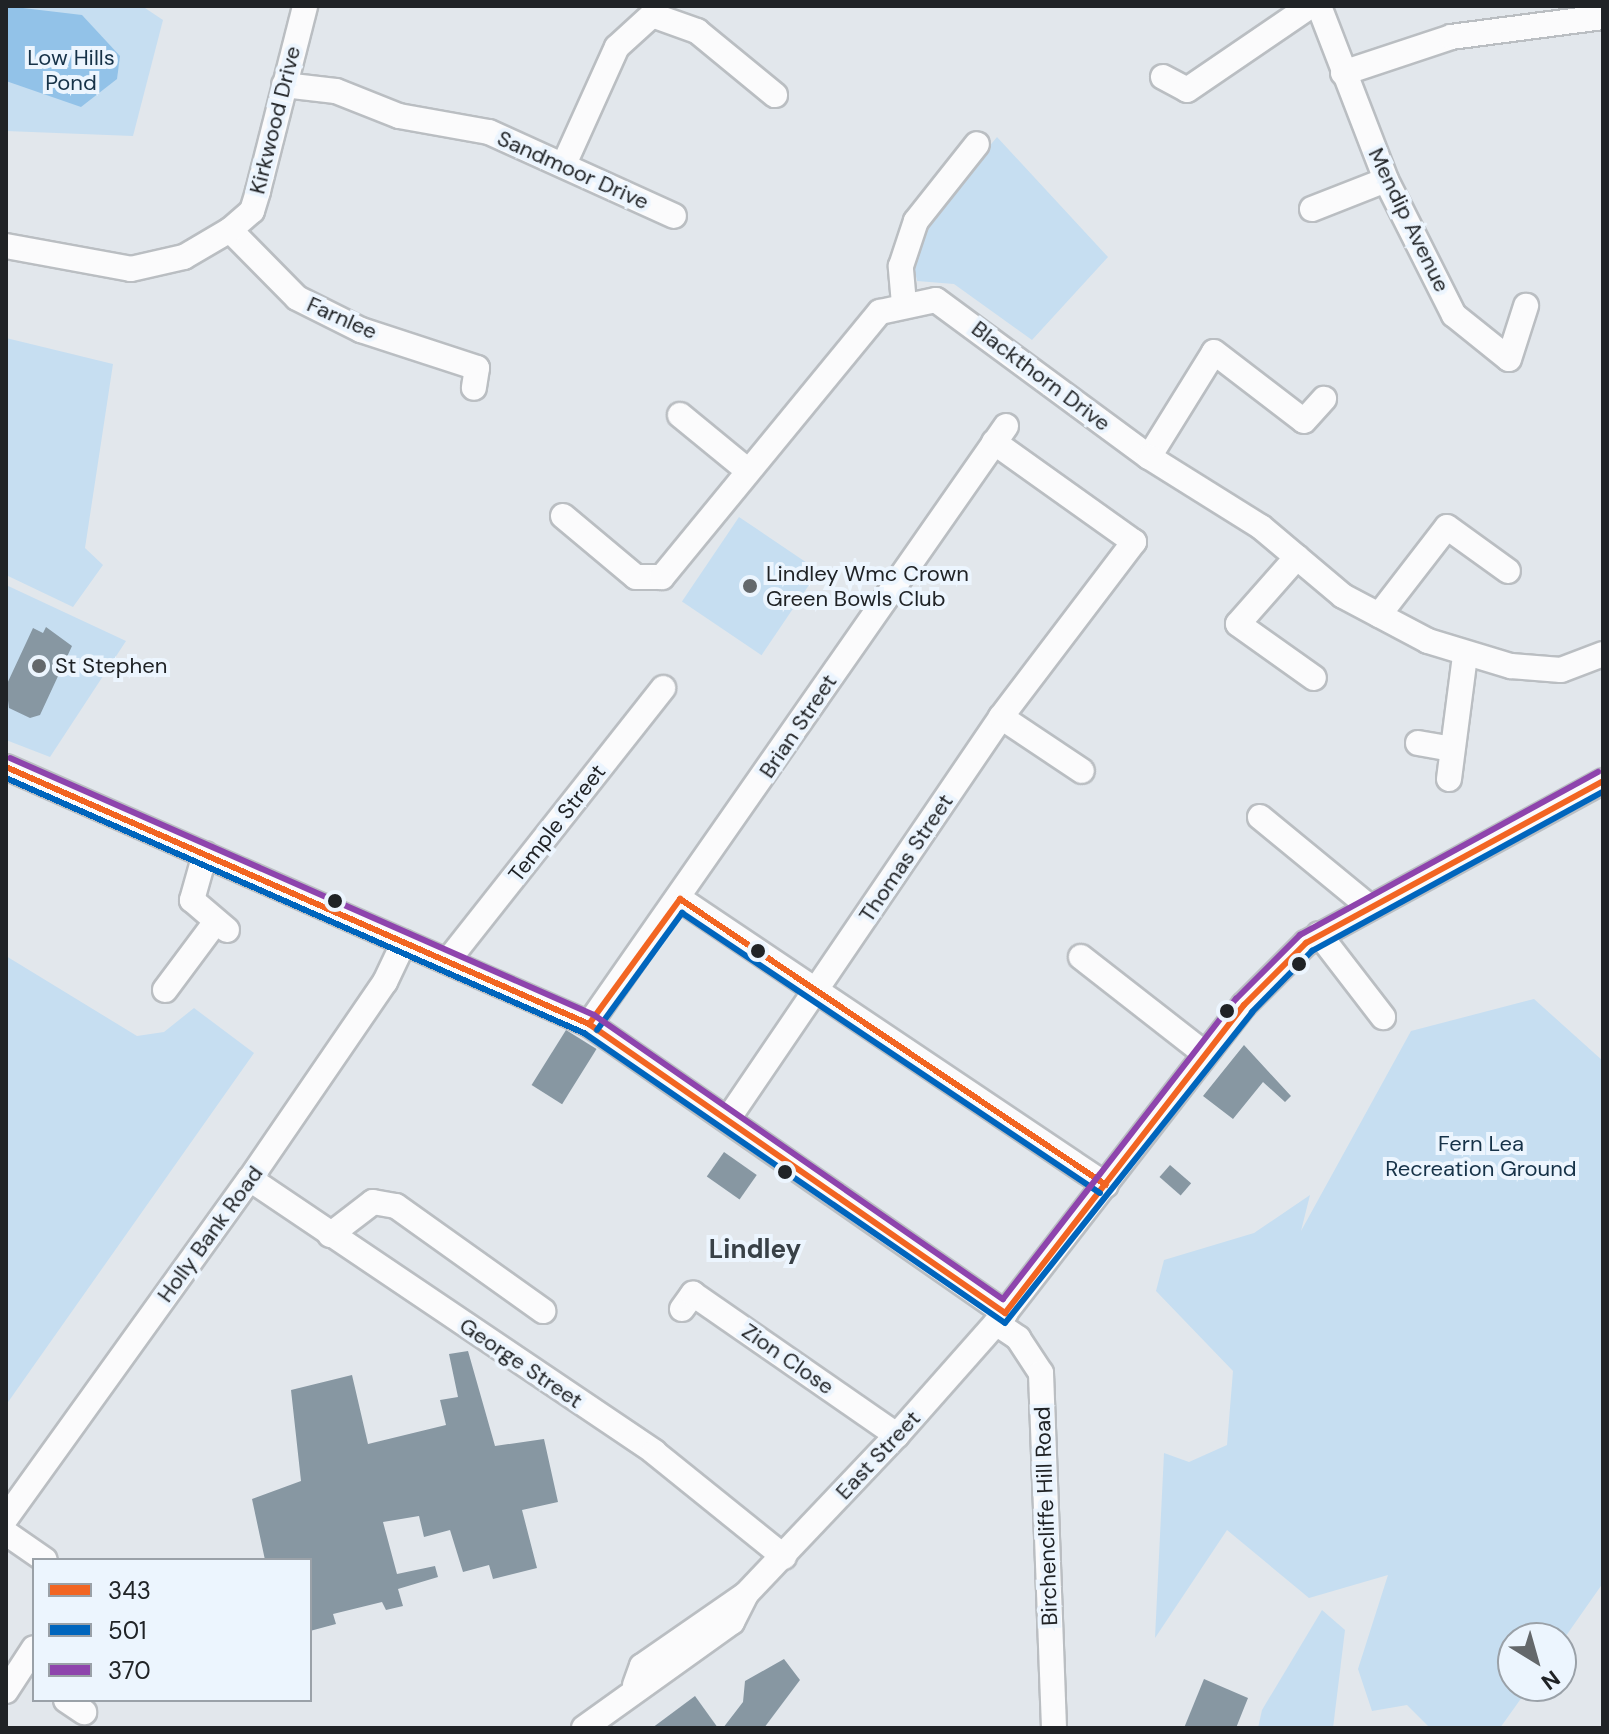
<!DOCTYPE html>
<html>
<head>
<meta charset="utf-8">
<style>
  body { margin:0 }
  #map { position:relative; width:1609px; height:1734px; overflow:hidden; background:#e2e7ec; font-family:"DM Sans",sans-serif }
  div>[style] { position:absolute }
  .green>* { inset:0; background:#c6def1; transform-origin:0 0 }
  .water>* { inset:0; background:#92c2e8 }
  .building>* { inset:0; background:#8797a2; transform-origin:0 0 }
  .roads { filter:drop-shadow(2px 0 #babec2) drop-shadow(-2px 0 #babec2) drop-shadow(0 2px #babec2) drop-shadow(0 -2px #babec2) }
  .minor>* { height:24px; margin:-12px; padding:0 12px; transform-origin:12px; border-radius:12px; background:#fbfbfc }
  .bus-1>* { height:6px; margin:-3px; padding:0 3px; transform-origin:3px; border-radius:3px; background:#f26522 }
  .bus-2>* { height:6px; margin:-3px; padding:0 3px; transform-origin:3px; border-radius:3px; background:#0065bd }
  .bus-3>* { height:6px; margin:-3px; padding:0 3px; transform-origin:3px; border-radius:3px; background:#8e44ad }
  .dots>* { width:22px; height:22px; translate:-50% -50%; box-sizing:border-box; border:4px solid #ecf5fe; border-radius:50% }
  span { translate:-50% -50%; white-space:nowrap; text-align:center; line-height:1.15; -webkit-text-stroke:8px #ecf5fe; paint-order:stroke }
  .park-label { font-size:22px; color:#163248 }
  .street-label { font-size:22px; color:#202326 }
  .poi-label { font-size:22px; color:#202326 }
  .left { translate:0 -50%; text-align:left }
  .quarter-label { font-size:26px; color:#394147; font-weight:700 }
  .frame { position:absolute; inset:0; border:8px solid #202326; pointer-events:none }
  .legend { position:absolute; left:32px; top:1558px; width:280px; height:144px; box-sizing:border-box; background:#ecf5fe; border:2px solid #9aa1a8; margin:0; padding:10px 14px; list-style:none; font-size:24px; color:#202326 }
  .legend li { display:flex; align-items:center; gap:16px; height:40px }
  .legend b { width:40px; border:2px solid #9aa1a8 }
  .north { position:absolute; left:1497px; top:1622px; width:80px; height:80px; box-sizing:border-box; background:#ecf5fe; border:2px solid #9aa1a8; border-radius:50%; rotate:143deg; font-size:22px; font-weight:700; line-height:32px; text-align:center; color:#202326 }
  .north::after { content:''; display:block; margin:auto; width:28px; height:36px; background:#64686b; clip-path:polygon(50% 0,100% 100%,50% 72%,0 100%) }
</style>
</head>
<body>
<div id="map">
  <div class="green">
    <div style="clip-path:polygon(6px 6px,142px 6px,163px 20px,133px 136px,6px 131px)"></div>
    <div style="clip-path:polygon(997px 137px,1108px 257px,1032px 340px,954px 284px,917px 281px,912px 257px,917px 234px)"></div>
    <div style="clip-path:polygon(6px 338px,113px 364px,85px 548px,103px 565px,73px 607px,6px 575px)"></div>
    <div style="left:739px;top:517px;width:96px;height:102px;rotate:34deg"></div>
    <div style="clip-path:polygon(6px 585px,126px 641px,50px 757px,6px 740px)"></div>
    <div style="clip-path:polygon(6px 956px,137px 1036px,164px 1032px,194px 1008px,254px 1053px,6px 1405px)"></div>
    <div style="clip-path:polygon(1534px 999px,1603px 1061px,1603px 1583px,1561px 1643px,1513px 1638px,1513px 1686px,1530px 1686px,1500px 1728px,1430px 1728px,1407px 1705px,1372px 1711px,1358px 1669px,1388px 1575px,1309px 1598px,1227px 1530px,1155px 1638px,1164px 1453px,1189px 1462px,1227px 1445px,1233px 1371px,1156px 1291px,1164px 1260px,1254px 1233px,1310px 1195px,1301px 1231px,1411px 1031px)"></div>
    <div style="clip-path:polygon(1322px 1610px,1345px 1630px,1333px 1728px,1258px 1728px,1262px 1710px)"></div>
  </div>
  <div class="water">
    <div style="clip-path:polygon(6px 6px,82px 15px,120px 56px,117px 79px,81px 107px,6px 81px)"></div>
  </div>
  <div class="building">
    <div style="clip-path:polygon(46px 627px,72px 646px,40px 715px,30px 718px,9px 708px,6px 686px,33px 628px,43px 633px)"></div>
    <div style="left:566px;top:1030px;width:36px;height:65px;rotate:32deg"></div>
    <div style="clip-path:polygon(1244px 1045px,1291px 1096px,1285px 1102px,1263px 1082px,1233px 1119px,1203px 1096px)"></div>
    <div style="left:724px;top:1152px;width:40px;height:30px;rotate:35deg"></div>
    <div style="left:1170px;top:1165px;width:28px;height:16px;rotate:41deg"></div>
    <div style="clip-path:polygon(468px 1351px,495px 1446px,544px 1439px,558px 1502px,522px 1510px,537px 1568px,493px 1579px,489px 1565px,463px 1572px,450px 1530px,424px 1537px,419px 1516px,383px 1522px,397px 1574px,435px 1566px,438px 1577px,398px 1589px,403px 1606px,386px 1610px,382px 1602px,333px 1614px,336px 1624px,310px 1631px,310px 1560px,265px 1560px,252px 1499px,301px 1481px,291px 1390px,352px 1375px,368px 1444px,446px 1425px,440px 1400px,458px 1397px,449px 1354px)"></div>
    <div style="clip-path:polygon(784px 1659px,800px 1680px,764px 1728px,723px 1728px,743px 1702px,745px 1681px)"></div>
    <div style="clip-path:polygon(1204px 1679px,1248px 1698px,1236px 1728px,1184px 1728px)"></div>
    <div style="clip-path:polygon(695px 1696px,718px 1728px,652px 1728px)"></div>
  </div>
  <div class="roads">
    <div class="minor">
      <div style="left:1319px;top:6px;width:186px;rotate:68.9deg"></div>
      <div style="left:1386px;top:180px;width:151px;rotate:63.3deg"></div>
      <div style="left:1454px;top:315px;width:70px;rotate:38.7deg"></div>
      <div style="left:1509px;top:359px;width:56px;rotate:-72.2deg"></div>
      <div style="left:1343px;top:73px;width:114px;rotate:-18.4deg"></div>
      <div style="left:1451px;top:37px;width:153px;rotate:-7.5deg"></div>
      <div style="left:1163px;top:77px;width:27px;rotate:28deg"></div>
      <div style="left:1187px;top:90px;width:149px;rotate:-34.3deg"></div>
      <div style="left:284px;top:85px;width:52px;rotate:6.6deg"></div>
      <div style="left:336px;top:91px;width:68px;rotate:21.6deg"></div>
      <div style="left:399px;top:116px;width:91px;rotate:10.1deg"></div>
      <div style="left:489px;top:132px;width:203px;rotate:24.4deg"></div>
      <div style="left:565px;top:162px;width:126px;rotate:-65.7deg"></div>
      <div style="left:617px;top:47px;width:47px;rotate:-42.4deg"></div>
      <div style="left:652px;top:15px;width:48px;rotate:19.6deg"></div>
      <div style="left:697px;top:31px;width:101px;rotate:39.4deg"></div>
      <div style="left:1312px;top:209px;width:79px;rotate:-21.4deg"></div>
      <div style="left:230px;top:230px;width:95px;rotate:45.4deg"></div>
      <div style="left:297px;top:298px;width:72px;rotate:26.6deg"></div>
      <div style="left:361px;top:330px;width:122px;rotate:18.1deg"></div>
      <div style="left:477px;top:368px;width:20px;rotate:99deg"></div>
      <div style="left:6px;top:246px;width:127px;rotate:10.4deg"></div>
      <div style="left:131px;top:269px;width:54px;rotate:-12.8deg"></div>
      <div style="left:184px;top:257px;width:53px;rotate:-30.4deg"></div>
      <div style="left:230px;top:230px;width:29px;rotate:-41deg"></div>
      <div style="left:252px;top:211px;width:21px;rotate:-73deg"></div>
      <div style="left:258px;top:191px;width:191px;rotate:-75.7deg"></div>
      <div style="left:904px;top:304px;width:38px;rotate:-95deg"></div>
      <div style="left:901px;top:266px;width:47px;rotate:-71.6deg"></div>
      <div style="left:916px;top:221px;width:98px;rotate:-51.6deg"></div>
      <div style="left:680px;top:415px;width:87px;rotate:39.4deg"></div>
      <div style="left:1149px;top:457px;width:123px;rotate:-58.2deg"></div>
      <div style="left:1214px;top:352px;width:113px;rotate:37.5deg"></div>
      <div style="left:1304px;top:421px;width:30px;rotate:-48deg"></div>
      <div style="left:563px;top:516px;width:95px;rotate:39.9deg"></div>
      <div style="left:636px;top:577px;width:26px"></div>
      <div style="left:662px;top:577px;width:343px;rotate:-50.6deg"></div>
      <div style="left:880px;top:312px;width:57px;rotate:-12.1deg"></div>
      <div style="left:936px;top:300px;width:265px;rotate:36.4deg"></div>
      <div style="left:1149px;top:457px;width:132px;rotate:32deg"></div>
      <div style="left:1261px;top:527px;width:107px;rotate:40.1deg"></div>
      <div style="left:1343px;top:596px;width:96px;rotate:27.9deg"></div>
      <div style="left:1428px;top:641px;width:87px;rotate:16.8deg"></div>
      <div style="left:1511px;top:666px;width:50px;rotate:4.6deg"></div>
      <div style="left:1561px;top:670px;width:45px;rotate:-20.9deg"></div>
      <div style="left:1297px;top:557px;width:89px;rotate:131.4deg"></div>
      <div style="left:1238px;top:624px;width:93px;rotate:35.4deg"></div>
      <div style="left:1379px;top:615px;width:111px;rotate:-52.3deg"></div>
      <div style="left:1447px;top:527px;width:75px;rotate:35.8deg"></div>
      <div style="left:1001px;top:717px;width:97px;rotate:33.7deg"></div>
      <div style="left:1418px;top:743px;width:34px;rotate:10deg"></div>
      <div style="left:6px;top:767px;width:637px;rotate:23.79deg"></div>
      <div style="left:589px;top:1024px;width:507px;rotate:34.79deg"></div>
      <div style="left:1449px;top:779px;width:125px;rotate:-82.6deg"></div>
      <div style="left:1260px;top:817px;width:139px;rotate:39.4deg"></div>
      <div style="left:205px;top:854px;width:48px;rotate:105.8deg"></div>
      <div style="left:192px;top:900px;width:46px;rotate:40.6deg"></div>
      <div style="left:680px;top:899px;width:513px;rotate:33.88deg"></div>
      <div style="left:1319px;top:934px;width:105px;rotate:52.4deg"></div>
      <div style="left:1081px;top:957px;width:157px;rotate:38deg"></div>
      <div style="left:450px;top:958px;width:344px;rotate:-51.7deg"></div>
      <div style="left:165px;top:990px;width:84px;rotate:-53.3deg"></div>
      <div style="left:589px;top:1024px;width:729px;rotate:-55.11deg"></div>
      <div style="left:728px;top:1119px;width:486px;rotate:-55.8deg"></div>
      <div style="left:1001px;top:717px;width:220px;rotate:-52.8deg"></div>
      <div style="left:1134px;top:542px;width:172px;rotate:-144.5deg"></div>
      <div style="left:250px;top:1179px;width:488px;rotate:34deg"></div>
      <div style="left:654px;top:1452px;width:167px;rotate:38.9deg"></div>
      <div style="left:330px;top:1235px;width:54px;rotate:-37.5deg"></div>
      <div style="left:373px;top:1202px;width:23px;rotate:10deg"></div>
      <div style="left:396px;top:1206px;width:181px;rotate:35.5deg"></div>
      <div style="left:682px;top:1309px;width:19px;rotate:-54deg"></div>
      <div style="left:693px;top:1294px;width:248px;rotate:34.7deg"></div>
      <div style="left:996px;top:1323px;width:27px;rotate:34deg"></div>
      <div style="left:1018px;top:1338px;width:42px;rotate:56.7deg"></div>
      <div style="left:1041px;top:1373px;width:355px;rotate:87.9deg"></div>
      <div style="left:6px;top:1518px;width:418px;rotate:-54.3deg"></div>
      <div style="left:250px;top:1179px;width:239px;rotate:-55.6deg"></div>
      <div style="left:385px;top:982px;width:44px;rotate:-64.6deg"></div>
      <div style="left:6px;top:1533px;width:47px;rotate:34.7deg"></div>
      <div style="left:635px;top:1685px;width:20px;rotate:-70deg"></div>
      <div style="left:642px;top:1666px;width:126px;rotate:-34.7deg"></div>
      <div style="left:746px;top:1594px;width:219px;rotate:-46.5deg"></div>
      <div style="left:897px;top:1435px;width:163px;rotate:-48.5deg"></div>
      <div style="left:1005px;top:1313px;width:390px;rotate:-52.2deg"></div>
      <div style="left:1244px;top:1005px;width:88px;rotate:-45deg"></div>
      <div style="left:1306px;top:943px;width:338px;rotate:-28.6deg"></div>
      <div style="left:6px;top:1691px;width:51px;rotate:-56.9deg"></div>
      <div style="left:66px;top:1700px;width:22px;rotate:34deg"></div>
      <div style="left:584px;top:1728px;width:182px;rotate:-35.6deg"></div>
      <div style="left:732px;top:1622px;width:31px;rotate:-63deg"></div>
    </div>
  </div>
  <div class="bus-1">
    <div style="left:6px;top:767px;width:637px;rotate:23.79deg"></div>
    <div style="left:589px;top:1024px;width:507px;rotate:34.79deg"></div>
    <div style="left:1005px;top:1313px;width:390px;rotate:-52.2deg"></div>
    <div style="left:1244px;top:1005px;width:88px;rotate:-45deg"></div>
    <div style="left:1306px;top:943px;width:338px;rotate:-28.6deg"></div>
    <div style="left:589px;top:1024px;width:155px;rotate:-53.9deg"></div>
    <div style="left:680px;top:899px;width:513px;rotate:33.88deg"></div>
  </div>
  <div class="bus-2">
    <div style="left:6px;top:778px;width:632px;rotate:23.81deg"></div>
    <div style="left:584px;top:1033px;width:511px;rotate:34.56deg"></div>
    <div style="left:1005px;top:1323px;width:397px;rotate:-51.5deg"></div>
    <div style="left:1252px;top:1012px;width:86px;rotate:-45.5deg"></div>
    <div style="left:1312px;top:951px;width:332px;rotate:-28.7deg"></div>
    <div style="left:597px;top:1030px;width:145px;rotate:-54deg"></div>
    <div style="left:682px;top:913px;width:503px;rotate:33.82deg"></div>
  </div>
  <div class="bus-3">
    <div style="left:10px;top:758px;width:638px;rotate:23.75deg"></div>
    <div style="left:594px;top:1015px;width:498px;rotate:34.8deg"></div>
    <div style="left:1003px;top:1299px;width:380px;rotate:-52.2deg"></div>
    <div style="left:1236px;top:999px;width:91px;rotate:-45deg"></div>
    <div style="left:1300px;top:935px;width:340px;rotate:-28.7deg"></div>
  </div>
  <div class="dots">
    <div style="left:750px;top:586px;background:#64686b"></div>
    <div style="left:39px;top:666px;background:#64686b"></div>
    <div style="left:335px;top:901px;background:#202326"></div>
    <div style="left:758px;top:951px;background:#202326"></div>
    <div style="left:1299px;top:964px;background:#202326"></div>
    <div style="left:1227px;top:1011px;background:#202326"></div>
    <div style="left:785px;top:1172px;background:#202326"></div>
  </div>
  <div class="park-label">
    <span style="left:71px;top:70px">Low Hills<br>Pond</span>
    <span style="left:1481px;top:1156px">Fern Lea<br>Recreation Ground</span>
  </div>
  <div class="street-label">
    <span style="left:275px;top:120px;rotate:-76deg">Kirkwood Drive</span>
    <span style="left:573px;top:170px;rotate:24deg">Sandmoor Drive</span>
    <span style="left:1409px;top:220px;rotate:64deg">Mendip Avenue</span>
    <span style="left:342px;top:318px;rotate:24deg">Farnlee</span>
    <span style="left:1041px;top:376px;rotate:37deg">Blackthorn Drive</span>
    <span style="left:798px;top:726px;rotate:-56deg">Brian Street</span>
    <span style="left:557px;top:823px;rotate:-52deg">Temple Street</span>
    <span style="left:906px;top:858px;rotate:-56deg">Thomas Street</span>
    <span style="left:210px;top:1234px;rotate:-54deg">Holly Bank Road</span>
    <span style="left:788px;top:1359px;rotate:35deg">Zion Close</span>
    <span style="left:521px;top:1363px;rotate:34deg">George Street</span>
    <span style="left:878px;top:1455px;rotate:-47deg">East Street</span>
    <span style="left:1046px;top:1516px;rotate:-92deg">Birchencliffe Hill Road</span>
  </div>
  <div class="poi-label">
    <span class="left" style="left:766px;top:586px">Lindley Wmc Crown<br>Green Bowls Club</span>
    <span class="left" style="left:55px;top:666px">St Stephen</span>
  </div>
  <div class="quarter-label">
    <span style="left:755px;top:1250px">Lindley</span>
  </div>
  <div class="frame"></div>
  <ul class="legend">
  <li><b style="height:10px;background:#f26522"></b>343</li>
  <li><b style="height:10px;background:#0065bd"></b>501</li>
  <li><b style="height:10px;background:#8e44ad"></b>370</li>
  </ul>
  <div class="north">N</div>
</div>
</body>
</html>
